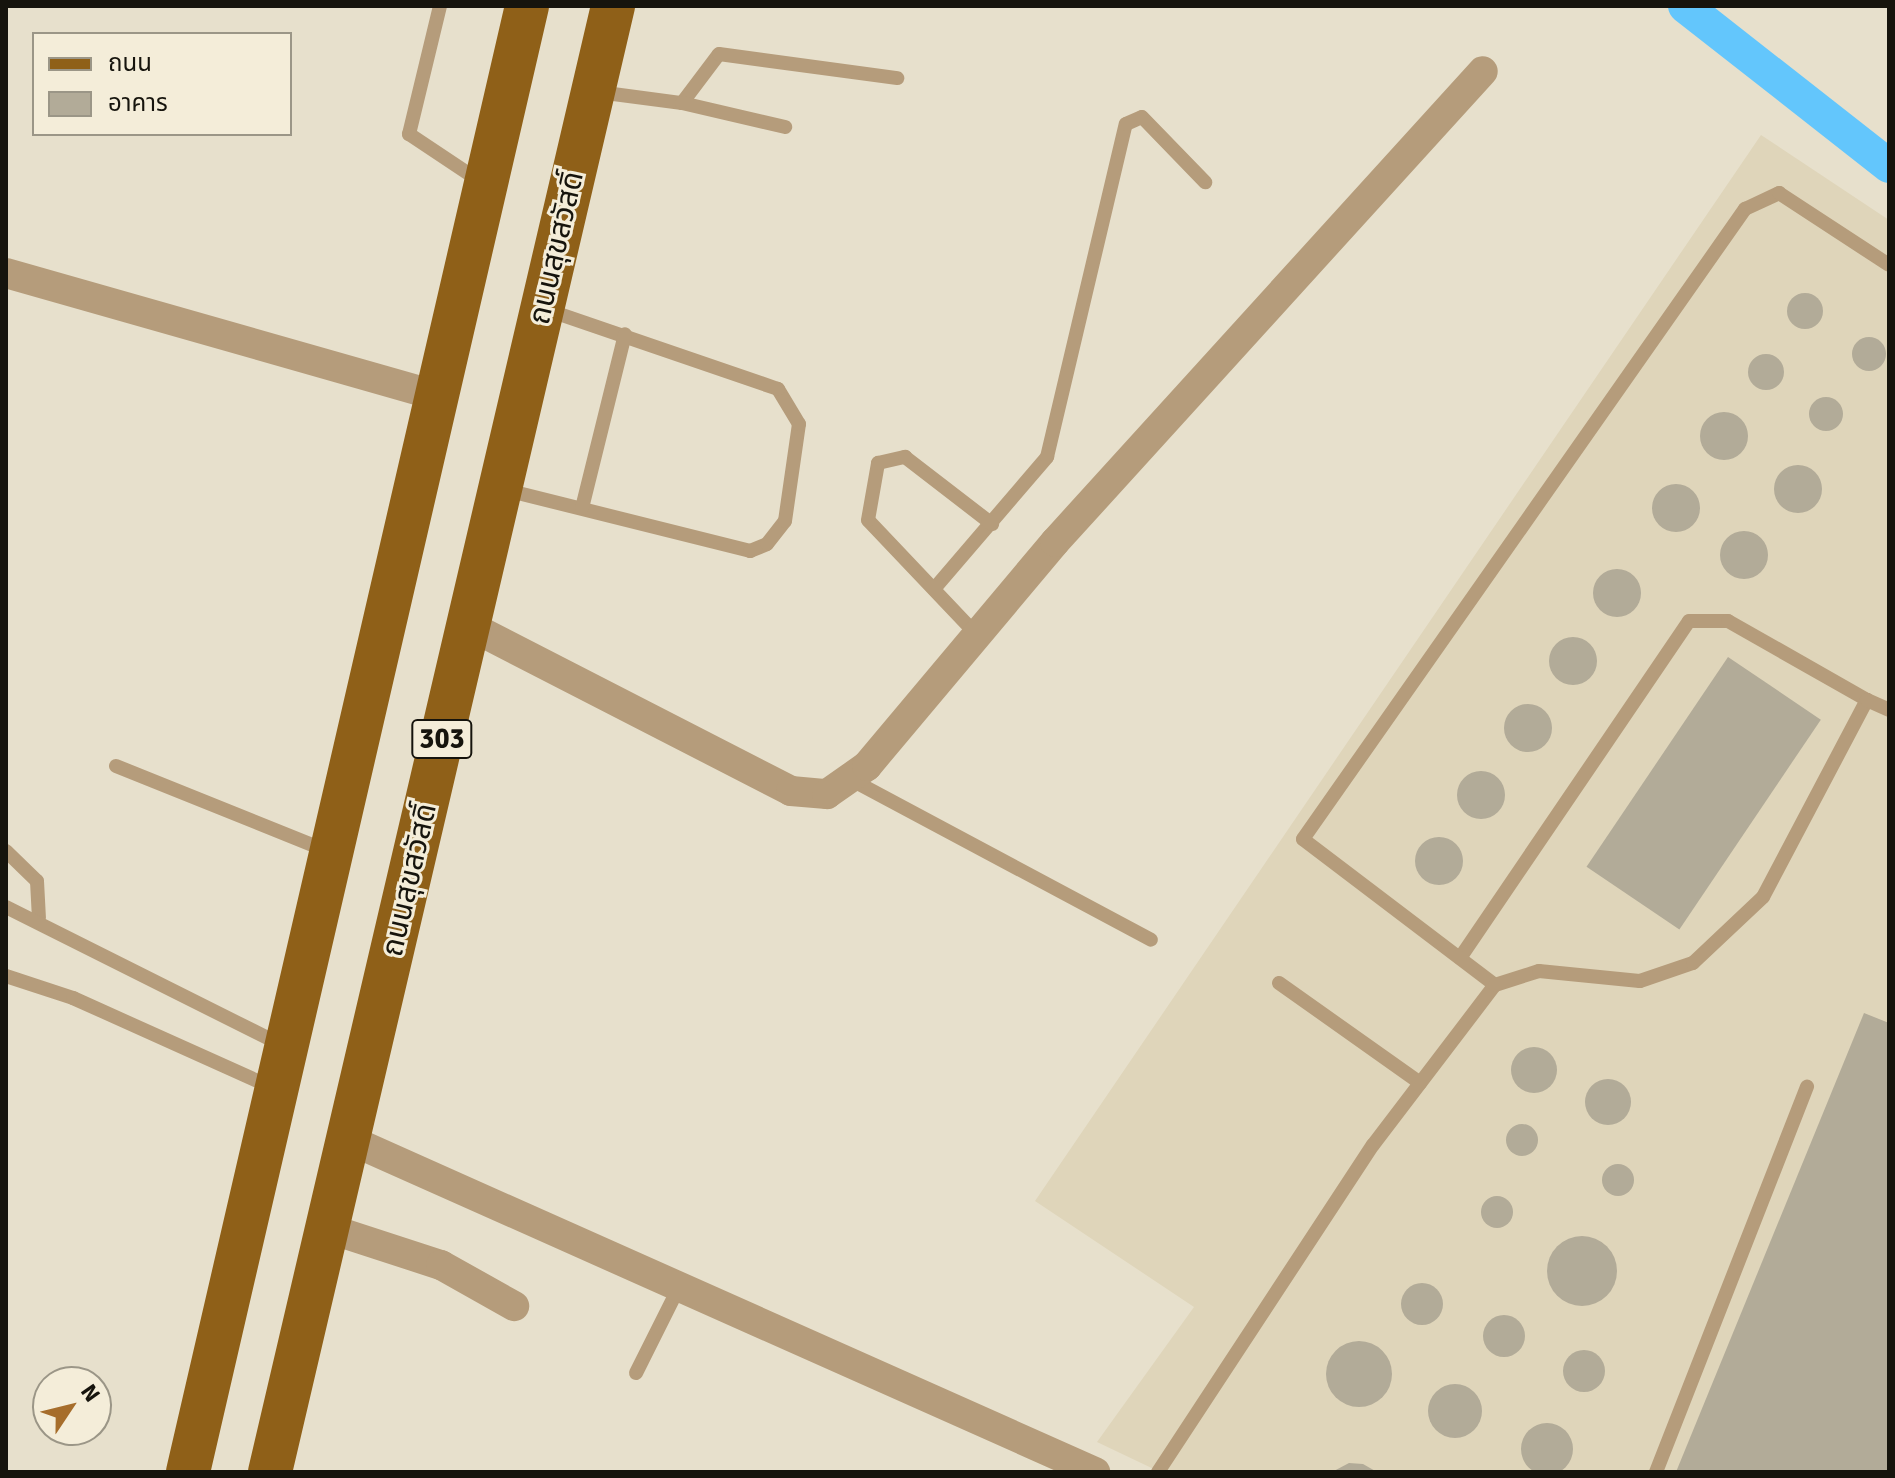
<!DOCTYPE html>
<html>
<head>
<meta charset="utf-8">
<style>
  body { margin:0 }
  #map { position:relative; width:1895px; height:1478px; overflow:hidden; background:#e7e0cc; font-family:Signika,"Noto Sans Thai",sans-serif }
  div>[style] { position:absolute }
  .built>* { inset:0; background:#dfd5ba }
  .canal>* { height:34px; margin:-17px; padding:0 17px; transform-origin:17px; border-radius:17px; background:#63c6fc }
  .building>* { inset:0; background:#b2ab98; transform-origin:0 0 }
  .round { border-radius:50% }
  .service>* { height:14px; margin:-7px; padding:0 7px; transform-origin:7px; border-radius:7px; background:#b59c7b }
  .minor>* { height:30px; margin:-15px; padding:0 15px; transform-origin:15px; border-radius:15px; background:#b59c7b }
  .primary>* { height:44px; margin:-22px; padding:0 22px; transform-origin:22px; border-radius:22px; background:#8f6018 }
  span { translate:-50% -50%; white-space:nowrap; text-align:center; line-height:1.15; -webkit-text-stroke:6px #f4edd9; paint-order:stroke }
  .shield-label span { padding:2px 6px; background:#f4edd9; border:2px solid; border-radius:6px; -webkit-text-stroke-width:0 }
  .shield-label { font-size:28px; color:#16140d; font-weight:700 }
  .street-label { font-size:30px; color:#16140d }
  .frame { position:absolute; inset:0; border:8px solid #16140d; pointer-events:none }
  .legend { position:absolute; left:32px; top:32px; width:260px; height:104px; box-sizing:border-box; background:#f4edd9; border:2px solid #9b9687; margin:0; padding:10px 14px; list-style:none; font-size:24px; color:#16140d }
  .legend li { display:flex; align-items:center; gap:16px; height:40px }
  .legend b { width:40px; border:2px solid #9b9687 }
  .north { position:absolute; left:32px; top:1366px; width:80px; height:80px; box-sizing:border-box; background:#f4edd9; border:2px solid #9b9687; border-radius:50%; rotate:55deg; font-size:22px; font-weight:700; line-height:32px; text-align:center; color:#16140d }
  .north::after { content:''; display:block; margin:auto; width:28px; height:36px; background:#a66d2b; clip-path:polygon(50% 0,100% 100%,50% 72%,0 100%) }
</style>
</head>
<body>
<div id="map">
  <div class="built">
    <div style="clip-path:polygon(1761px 135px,1889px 220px,1889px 1472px,1160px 1472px,1097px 1442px,1194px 1307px,1035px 1201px)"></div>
  </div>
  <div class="canal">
    <div style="left:1685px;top:6px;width:259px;rotate:38.1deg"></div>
  </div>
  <div class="building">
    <div class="round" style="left:1787px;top:293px;width:36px;height:36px"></div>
    <div class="round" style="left:1852px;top:337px;width:34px;height:34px"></div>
    <div class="round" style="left:1748px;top:354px;width:36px;height:36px"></div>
    <div class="round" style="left:1809px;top:397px;width:34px;height:34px"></div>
    <div class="round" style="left:1700px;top:412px;width:48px;height:48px"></div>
    <div class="round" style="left:1774px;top:465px;width:48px;height:48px"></div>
    <div class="round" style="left:1652px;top:484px;width:48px;height:48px"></div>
    <div class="round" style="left:1720px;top:531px;width:48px;height:48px"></div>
    <div class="round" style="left:1593px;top:569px;width:48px;height:48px"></div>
    <div class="round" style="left:1549px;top:637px;width:48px;height:48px"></div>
    <div style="left:1728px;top:657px;width:112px;height:253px;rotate:34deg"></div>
    <div class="round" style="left:1504px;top:704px;width:48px;height:48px"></div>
    <div class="round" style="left:1457px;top:771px;width:48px;height:48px"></div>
    <div class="round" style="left:1415px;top:837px;width:48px;height:48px"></div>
    <div style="clip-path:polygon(1864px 1013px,1889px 1023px,1889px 1472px,1676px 1472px)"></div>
    <div class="round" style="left:1511px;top:1047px;width:46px;height:46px"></div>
    <div class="round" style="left:1585px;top:1079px;width:46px;height:46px"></div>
    <div class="round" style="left:1506px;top:1124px;width:32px;height:32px"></div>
    <div class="round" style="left:1602px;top:1164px;width:32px;height:32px"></div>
    <div class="round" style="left:1481px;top:1196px;width:32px;height:32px"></div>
    <div class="round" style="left:1547px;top:1236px;width:70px;height:70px"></div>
    <div class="round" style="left:1401px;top:1283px;width:42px;height:42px"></div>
    <div class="round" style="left:1483px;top:1315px;width:42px;height:42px"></div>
    <div class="round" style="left:1326px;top:1341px;width:66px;height:66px"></div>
    <div class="round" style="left:1563px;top:1350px;width:42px;height:42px"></div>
    <div class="round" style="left:1428px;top:1384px;width:54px;height:54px"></div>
    <div class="round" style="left:1521px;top:1423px;width:52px;height:52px"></div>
    <div style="clip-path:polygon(1349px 1463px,1363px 1464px,1377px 1472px,1332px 1472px)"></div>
  </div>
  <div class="service">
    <div style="left:440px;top:6px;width:132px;rotate:103.6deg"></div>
    <div style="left:409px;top:134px;width:87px;rotate:33.7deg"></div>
    <div style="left:598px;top:92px;width:85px;rotate:7.5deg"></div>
    <div style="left:682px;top:103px;width:61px;rotate:-52.9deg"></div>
    <div style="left:719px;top:54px;width:180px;rotate:7.7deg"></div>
    <div style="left:682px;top:103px;width:106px;rotate:13.1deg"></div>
    <div style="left:506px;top:490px;width:252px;rotate:14deg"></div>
    <div style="left:750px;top:551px;width:18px;rotate:-22deg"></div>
    <div style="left:767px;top:544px;width:29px;rotate:-52deg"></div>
    <div style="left:785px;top:521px;width:98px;rotate:-81.8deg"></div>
    <div style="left:799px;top:424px;width:41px;rotate:-121deg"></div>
    <div style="left:778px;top:389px;width:244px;rotate:-161.1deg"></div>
    <div style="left:582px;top:508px;width:179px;rotate:-76.1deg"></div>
    <div style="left:934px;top:589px;width:174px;rotate:-49.4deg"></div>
    <div style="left:1047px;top:457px;width:342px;rotate:-76.7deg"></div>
    <div style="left:1126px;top:124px;width:17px;rotate:-24deg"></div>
    <div style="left:1142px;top:117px;width:91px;rotate:45.9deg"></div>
    <div style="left:977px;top:635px;width:158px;rotate:-133.5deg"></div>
    <div style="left:868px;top:520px;width:58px;rotate:-80deg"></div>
    <div style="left:878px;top:463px;width:28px;rotate:-13deg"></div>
    <div style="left:905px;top:457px;width:110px;rotate:37.6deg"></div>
    <div style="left:116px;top:766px;width:227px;rotate:21.9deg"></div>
    <div style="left:850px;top:779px;width:341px;rotate:28.1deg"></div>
    <div style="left:6px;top:851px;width:43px;rotate:44.1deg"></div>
    <div style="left:37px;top:881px;width:37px;rotate:87deg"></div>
    <div style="left:6px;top:907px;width:310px;rotate:26.6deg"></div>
    <div style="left:1460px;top:958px;width:407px;rotate:-55.8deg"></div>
    <div style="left:1689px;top:621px;width:39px"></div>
    <div style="left:1728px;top:621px;width:160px;rotate:29.6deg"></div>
    <div style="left:6px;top:976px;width:71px;rotate:18.2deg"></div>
    <div style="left:73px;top:998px;width:219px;rotate:24.2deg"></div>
    <div style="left:1279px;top:983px;width:173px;rotate:35.3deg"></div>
    <div style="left:1495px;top:985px;width:241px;rotate:-142.8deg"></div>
    <div style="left:1303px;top:839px;width:770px;rotate:-54.95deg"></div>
    <div style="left:1745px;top:209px;width:38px;rotate:-25deg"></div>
    <div style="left:1779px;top:193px;width:131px;rotate:33.2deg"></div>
    <div style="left:636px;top:1373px;width:94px;rotate:-63.4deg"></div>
    <div style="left:1158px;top:1472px;width:391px;rotate:-56.7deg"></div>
    <div style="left:1373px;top:1145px;width:201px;rotate:-52.7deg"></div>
    <div style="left:1495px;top:985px;width:46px;rotate:-17.7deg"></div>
    <div style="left:1539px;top:971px;width:101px;rotate:5.7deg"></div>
    <div style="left:1640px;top:981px;width:56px;rotate:-18.8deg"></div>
    <div style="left:1693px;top:963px;width:96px;rotate:-43.3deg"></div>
    <div style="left:1763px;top:897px;width:223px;rotate:-62.2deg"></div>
    <div style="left:1867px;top:700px;width:24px;rotate:24deg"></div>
    <div style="left:1656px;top:1472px;width:414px;rotate:-68.6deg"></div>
  </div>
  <div class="minor">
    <div style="left:6px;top:273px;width:449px;rotate:15.9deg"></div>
    <div style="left:468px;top:625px;width:363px;rotate:27.2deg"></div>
    <div style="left:791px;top:791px;width:36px;rotate:5deg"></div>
    <div style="left:827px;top:794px;width:49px;rotate:-35deg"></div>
    <div style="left:867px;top:766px;width:292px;rotate:-50deg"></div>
    <div style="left:1055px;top:542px;width:636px;rotate:-47.74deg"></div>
    <div style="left:350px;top:1140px;width:816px;rotate:24.02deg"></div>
    <div style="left:330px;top:1229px;width:117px;rotate:18deg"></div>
    <div style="left:441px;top:1265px;width:84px;rotate:29.3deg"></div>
  </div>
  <div class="primary">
    <div style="left:188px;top:1472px;width:1505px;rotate:-76.98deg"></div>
    <div style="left:270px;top:1472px;width:1506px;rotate:-76.83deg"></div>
  </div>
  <div class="shield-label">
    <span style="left:442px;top:739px">303</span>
  </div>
  <div class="street-label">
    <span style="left:557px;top:248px;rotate:-77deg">ถนนสุขสวัสดิ์</span>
    <span style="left:410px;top:880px;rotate:-77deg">ถนนสุขสวัสดิ์</span>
  </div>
  <div class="frame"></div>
  <ul class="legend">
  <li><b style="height:10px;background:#8f6018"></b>ถนน</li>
  <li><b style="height:22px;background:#b2ab98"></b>อาคาร</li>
  </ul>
  <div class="north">N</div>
</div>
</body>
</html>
